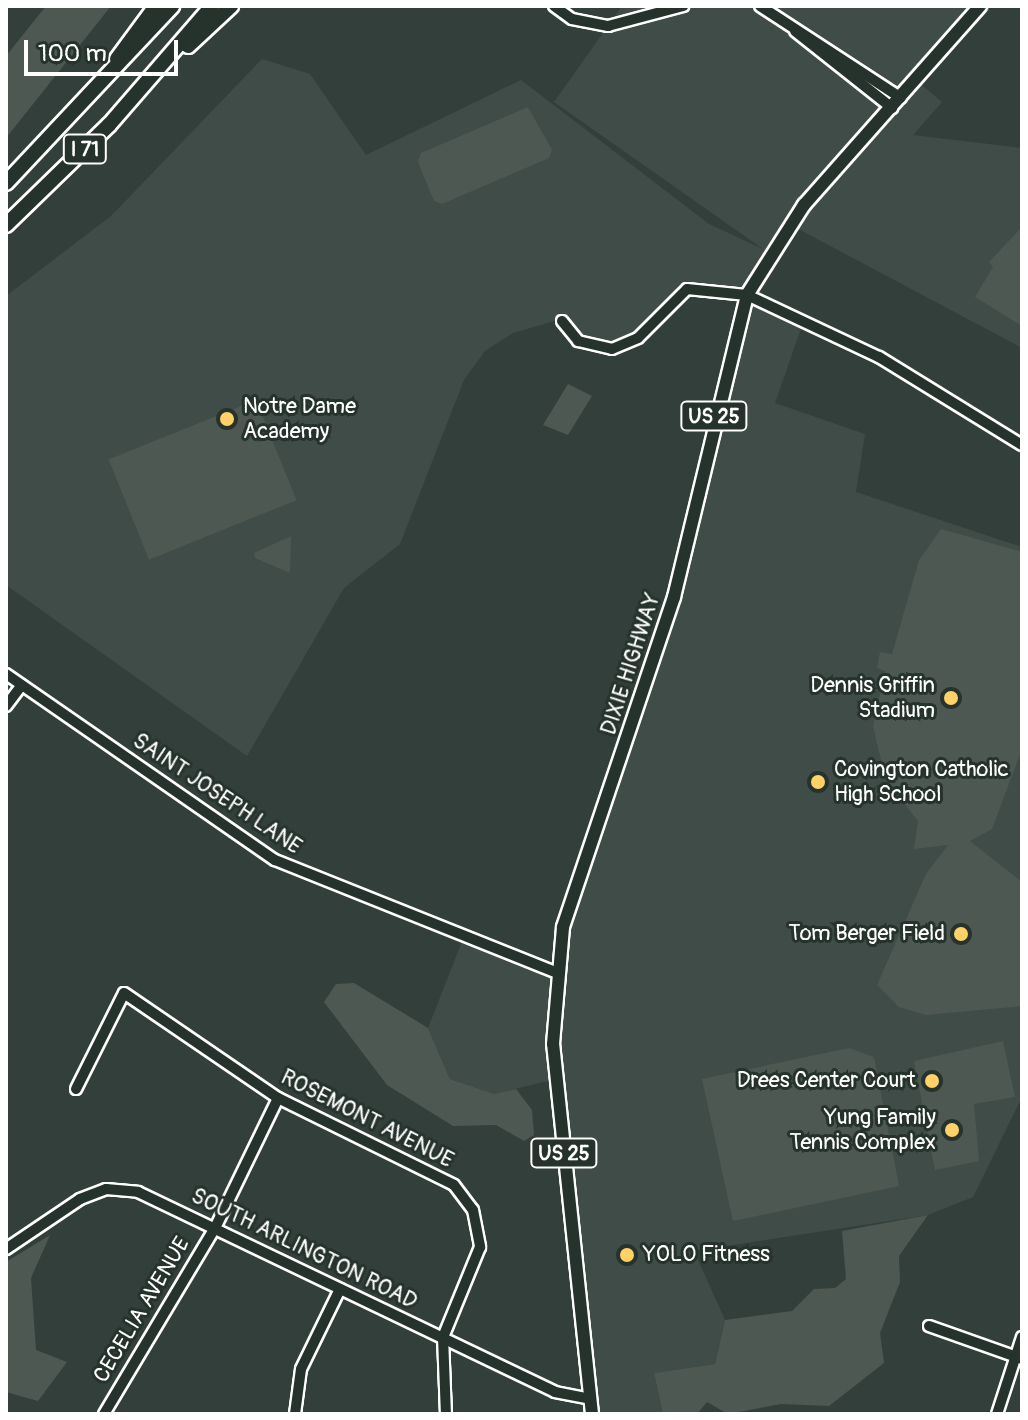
<!DOCTYPE html>
<html>
<head>
<meta charset="utf-8">
<style>
  body { margin:0 }
  #map { position:relative; width:1028px; height:1420px; overflow:hidden; background:#333f3a; font-family:Pangolin,sans-serif }
  div>[style] { position:absolute }
  .built>* { inset:0; background:#404c47 }
  .green>* { inset:0; background:#4d5853; transform-origin:0 0 }
  .roads { filter:drop-shadow(2px 0 #fff) drop-shadow(-2px 0 #fff) drop-shadow(0 2px #fff) drop-shadow(0 -2px #fff) }
  .minor>* { height:10px; margin:-5px; padding:0 5px; transform-origin:5px; border-radius:5px; background:#26332d }
  .major>* { height:12px; margin:-6px; padding:0 6px; transform-origin:6px; border-radius:6px; background:#26332d }
  .highway>* { height:14px; margin:-7px; padding:0 7px; transform-origin:7px; border-radius:7px; background:#26332d }
  .dots>* { width:22px; height:22px; translate:-50% -50%; box-sizing:border-box; border:4px solid #26332d; border-radius:50% }
  span { translate:-50% -50%; white-space:nowrap; text-align:center; line-height:1.15; -webkit-text-stroke:6px #26332d; paint-order:stroke }
  .shield-label span { padding:2px 6px; background:#26332d; border:2px solid; border-radius:6px; -webkit-text-stroke-width:0 }
  .shield-label { font-size:20px; color:#fff; font-weight:700 }
  .poi-label { font-size:22px; color:#fff }
  .left { translate:0 -50%; text-align:left }
  .right { translate:-100% -50%; text-align:right }
  .street-label { font-size:22px; color:#fff }
  .frame { position:absolute; inset:0; border:8px solid #fff; pointer-events:none }
  .scale { position:absolute; left:24px; top:40px; width:154px; height:36px; box-sizing:border-box; border:4px solid #fff; border-top:0; padding-left:10px; font-size:24px; line-height:28px; white-space:nowrap; color:#fff; -webkit-text-stroke:6px #26332d; paint-order:stroke }
</style>
</head>
<body>
<div id="map">
  <div class="built">
    <div style="clip-path:polygon(622px 6px,980px 6px,917px 81px,942px 102px,913px 135px,1022px 148px,1022px 348px,789px 224px,747px 294px,804px 320px,775px 403px,865px 434px,856px 492px,1022px 547px,1022px 1097px,973px 1197px,928px 1215px,694px 1251px,725px 1320px,715px 1364px,654px 1373px,663px 1414px,581px 1414px,590px 1399px,556px 1079px,494px 1094px,450px 1079px,428px 1028px,463px 939px,554px 972px,652px 671px,747px 295px,687px 289px,638px 338px,600px 350px,558px 320px,513px 333px,485px 351px,464px 380px,400px 544px,344px 588px,247px 756px,6px 585px,6px 296px,111px 216px,262px 59px,310px 74px,366px 155px,521px 80px,709px 224px,763px 249px,554px 102px)"></div>
  </div>
  <div class="green">
    <div style="clip-path:polygon(46px 6px,111px 6px,6px 138px,6px 56px)"></div>
    <div style="clip-path:polygon(528px 107px,552px 150px,549px 158px,442px 204px,434px 201px,418px 162px,421px 153px)"></div>
    <div style="clip-path:polygon(1022px 227px,1022px 326px,975px 297px,993px 267px,989px 262px)"></div>
    <div style="clip-path:polygon(568px 384px,592px 396px,568px 435px,543px 425px)"></div>
    <div style="left:256px;top:400px;width:108px;height:159px;rotate:68deg"></div>
    <div style="clip-path:polygon(941px 529px,1022px 552px,1022px 749px,992px 829px,970px 841px,1022px 882px,1022px 1006px,926px 1015px,899px 1007px,877px 985px,926px 874px,948px 845px,914px 849px,918px 821px,886px 781px,873px 726px,885px 671px,877px 668px,880px 652px,892px 654px,919px 560px)"></div>
    <div style="clip-path:polygon(291px 536px,290px 573px,255px 558px,254px 553px)"></div>
    <div style="clip-path:polygon(354px 983px,428px 1028px,450px 1079px,494px 1094px,516px 1089px,532px 1110px,534px 1135px,524px 1141px,496px 1125px,453px 1126px,387px 1085px,324px 1002px,336px 984px)"></div>
    <div style="clip-path:polygon(1003px 1041px,1015px 1097px,974px 1104px,979px 1161px,935px 1170px,914px 1061px)"></div>
    <div style="clip-path:polygon(849px 1048px,874px 1057px,899px 1186px,733px 1221px,702px 1079px)"></div>
    <div style="clip-path:polygon(928px 1215px,899px 1256px,900px 1282px,880px 1333px,884px 1363px,829px 1406px,781px 1404px,728px 1414px,707px 1402px,697px 1414px,663px 1414px,654px 1373px,715px 1364px,725px 1320px,792px 1311px,814px 1289px,835px 1288px,846px 1279px,842px 1231px)"></div>
    <div style="clip-path:polygon(50px 1235px,31px 1278px,36px 1350px,67px 1362px,38px 1401px,6px 1392px,6px 1262px)"></div>
  </div>
  <div class="roads">
    <div class="minor">
      <div style="left:554px;top:6px;width:22px;rotate:36deg"></div>
      <div style="left:572px;top:19px;width:37px;rotate:11deg"></div>
      <div style="left:608px;top:26px;width:78px;rotate:-14.9deg"></div>
      <div style="left:760px;top:6px;width:168px;rotate:33.1deg"></div>
      <div style="left:795px;top:31px;width:124px;rotate:38.4deg"></div>
      <div style="left:562px;top:321px;width:26px;rotate:51deg"></div>
      <div style="left:578px;top:341px;width:35px;rotate:13deg"></div>
      <div style="left:612px;top:349px;width:28px;rotate:-23deg"></div>
      <div style="left:638px;top:338px;width:69px;rotate:-45deg"></div>
      <div style="left:687px;top:289px;width:60px;rotate:5.7deg"></div>
      <div style="left:747px;top:295px;width:146px;rotate:25.2deg"></div>
      <div style="left:879px;top:357px;width:168px;rotate:31.6deg"></div>
      <div style="left:6px;top:674px;width:327px;rotate:34.7deg"></div>
      <div style="left:275px;top:860px;width:302px;rotate:21.8deg"></div>
      <div style="left:6px;top:706px;width:26px;rotate:-53deg"></div>
      <div style="left:76px;top:1089px;width:107px;rotate:-63.4deg"></div>
      <div style="left:124px;top:993px;width:186px;rotate:34.3deg"></div>
      <div style="left:278px;top:1098px;width:196px;rotate:26.3deg"></div>
      <div style="left:454px;top:1185px;width:31px;rotate:53deg"></div>
      <div style="left:473px;top:1210px;width:38px;rotate:79deg"></div>
      <div style="left:480px;top:1247px;width:97px;rotate:112.3deg"></div>
      <div style="left:443px;top:1337px;width:77px;rotate:87.8deg"></div>
      <div style="left:6px;top:1249px;width:89px;rotate:-34deg"></div>
      <div style="left:80px;top:1199px;width:28px;rotate:-21deg"></div>
      <div style="left:106px;top:1189px;width:32px;rotate:5deg"></div>
      <div style="left:138px;top:1192px;width:462px;rotate:25.6deg"></div>
      <div style="left:555px;top:1392px;width:36px;rotate:11deg"></div>
      <div style="left:929px;top:1326px;width:99px;rotate:19.5deg"></div>
      <div style="left:104px;top:1414px;width:217px;rotate:-59.2deg"></div>
      <div style="left:215px;top:1228px;width:144px;rotate:-64.1deg"></div>
      <div style="left:295px;top:1414px;width:45px;rotate:-82.4deg"></div>
      <div style="left:301px;top:1369px;width:89px;rotate:-64deg"></div>
      <div style="left:997px;top:1414px;width:81px;rotate:-72deg"></div>
    </div>
    <div class="major">
      <div style="left:592px;top:1414px;width:372px;rotate:-96deg"></div>
      <div style="left:553px;top:1044px;width:117px;rotate:-85.1deg"></div>
      <div style="left:563px;top:927px;width:348px;rotate:-71.4deg"></div>
      <div style="left:674px;top:597px;width:311px;rotate:-76.4deg"></div>
      <div style="left:747px;top:295px;width:107px;rotate:-57.7deg"></div>
      <div style="left:804px;top:205px;width:266px;rotate:-48.5deg"></div>
    </div>
    <div class="highway">
      <div style="left:188px;top:46px;width:59px;rotate:-42.9deg"></div>
      <div style="left:117px;top:59px;width:66px;rotate:-53.7deg"></div>
      <div style="left:6px;top:183px;width:243px;rotate:-46.8deg"></div>
      <div style="left:6px;top:225px;width:144px;rotate:-44.2deg"></div>
      <div style="left:109px;top:125px;width:157px;rotate:-49.1deg"></div>
    </div>
  </div>
  <div class="dots">
    <div style="left:227px;top:419px;background:#ffd166"></div>
    <div style="left:951px;top:698px;background:#ffd166"></div>
    <div style="left:818px;top:782px;background:#ffd166"></div>
    <div style="left:961px;top:934px;background:#ffd166"></div>
    <div style="left:932px;top:1081px;background:#ffd166"></div>
    <div style="left:952px;top:1130px;background:#ffd166"></div>
    <div style="left:627px;top:1255px;background:#ffd166"></div>
  </div>
  <div class="shield-label">
    <span style="left:85px;top:149px">I 71</span>
    <span style="left:714px;top:416px">US 25</span>
    <span style="left:564px;top:1153px">US 25</span>
  </div>
  <div class="poi-label">
    <span class="left" style="left:243px;top:419px">Notre Dame<br>Academy</span>
    <span class="right" style="left:935px;top:698px">Dennis Griffin<br>Stadium</span>
    <span class="left" style="left:834px;top:782px">Covington Catholic<br>High School</span>
    <span class="right" style="left:945px;top:934px">Tom Berger Field</span>
    <span class="right" style="left:916px;top:1081px">Drees Center Court</span>
    <span class="right" style="left:936px;top:1130px">Yung Family<br>Tennis Complex</span>
    <span class="left" style="left:643px;top:1255px">YOLO Fitness</span>
  </div>
  <div class="street-label">
    <span style="left:631px;top:664px;rotate:-72deg">DIXIE HIGHWAY</span>
    <span style="left:217px;top:794px;rotate:34deg">SAINT JOSEPH LANE</span>
    <span style="left:367px;top:1119px;rotate:27deg">ROSEMONT AVENUE</span>
    <span style="left:304px;top:1249px;rotate:26deg">SOUTH ARLINGTON ROAD</span>
    <span style="left:142px;top:1310px;rotate:-59deg">CECELIA AVENUE</span>
  </div>
  <div class="frame"></div>
  <div class="scale">100 m</div>
</div>
</body>
</html>
